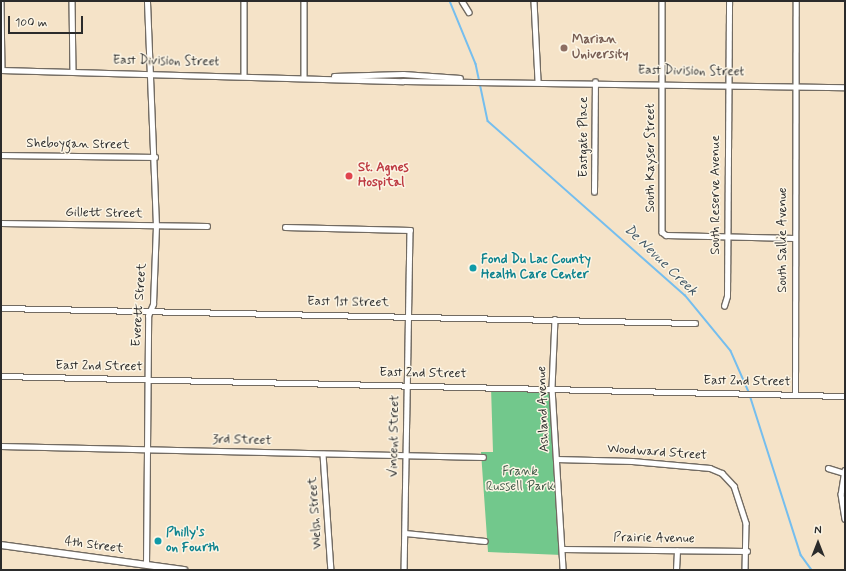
<!DOCTYPE html>
<html>
<head>
<meta charset="utf-8">
<style>
  body { margin:0 }
  #map { position:relative; width:846px; height:571px; overflow:hidden; background:#f5e3c8; font-family:Mynerve,sans-serif }
  div>[style] { position:absolute }
  .green>* { inset:0; background:#72c88c }
  .stream>* { height:1.5px; margin:-0.75px; padding:0 0.75px; transform-origin:0.75px; border-radius:0.75px; background:#75beee }
  .roads { filter:drop-shadow(1px 0 #726b62) drop-shadow(-1px 0 #726b62) drop-shadow(0 1px #726b62) drop-shadow(0 -1px #726b62) }
  .minor>* { height:4.5px; margin:-2.25px; padding:0 2.25px; transform-origin:2.25px; border-radius:2.25px; background:#fff }
  .tertiary>* { height:5.5px; margin:-2.75px; padding:0 2.75px; transform-origin:2.75px; border-radius:2.75px; background:#fff }
  .dots>* { width:11px; height:11px; translate:-50% -50%; box-sizing:border-box; border:2px solid #fcf5e5; border-radius:50% }
  span { translate:-50% -50%; white-space:nowrap; text-align:center; line-height:1.15; -webkit-text-stroke:3px #fcf5e5; paint-order:stroke }
  .education-label { font-size:13px; color:#785e54; font-weight:700 }
  .left { translate:0 -50%; text-align:left }
  .street-label { font-size:13px; color:#2b2b2b }
  .health-label { font-size:13px; color:#be3a42; font-weight:700 }
  .culture-label { font-size:13px; color:#0d838f; font-weight:700 }
  .park-label { font-size:13px; color:#405a48 }
  .water-label { font-size:14px; color:#415766; font-style:italic }
  .frame { position:absolute; inset:0; border:2px solid #2b2b2b; pointer-events:none }
  .north { position:absolute; left:798px; top:523px; width:40px; height:40px; -webkit-text-stroke:3px #fcf5e5; paint-order:stroke; rotate:0deg; font-size:11px; font-weight:700; line-height:16px; text-align:center; color:#2b2b2b }
  .north::after { content:''; display:block; margin:auto; width:14px; height:18px; background:#2b2b2b; clip-path:polygon(50% 0,100% 100%,50% 72%,0 100%) }
  .scale { position:absolute; left:8px; top:16px; width:75px; height:18px; box-sizing:border-box; border:2px solid #2b2b2b; border-top:0; padding-left:5px; font-size:12px; line-height:14px; white-space:nowrap; color:#2b2b2b; -webkit-text-stroke:3px #fcf5e5; paint-order:stroke }
</style>
</head>
<body>
<div id="map">
  <div class="green">
    <div style="clip-path:polygon(491px 387px,552px 388px,562px 555px,488px 552px,481px 452px,493px 452px)"></div>
  </div>
  <div class="stream">
    <div style="left:450px;top:1px;width:68px;rotate:67.6deg"></div>
    <div style="left:476px;top:64px;width:58px;rotate:78.1deg"></div>
    <div style="left:488px;top:121px;width:263px;rotate:41.5deg"></div>
    <div style="left:685px;top:295px;width:72px;rotate:50.6deg"></div>
    <div style="left:731px;top:351px;width:45px;rotate:66.3deg"></div>
    <div style="left:750px;top:395px;width:168px;rotate:72.3deg"></div>
    <div style="left:801px;top:555px;width:19px;rotate:54deg"></div>
  </div>
  <div class="roads">
    <div class="minor">
      <div style="left:1px;top:1px;width:69px;rotate:89.2deg"></div>
      <div style="left:72px;top:1px;width:70px;rotate:89.2deg"></div>
      <div style="left:244px;top:1px;width:73px;rotate:90deg"></div>
      <div style="left:304px;top:1px;width:75px;rotate:90deg"></div>
      <div style="left:462px;top:1px;width:13px;rotate:58deg"></div>
      <div style="left:534px;top:1px;width:80px;rotate:87.1deg"></div>
      <div style="left:662px;top:1px;width:231px;rotate:90deg"></div>
      <div style="left:662px;top:232px;width:5px;rotate:37deg"></div>
      <div style="left:666px;top:235px;width:128px;rotate:1.3deg"></div>
      <div style="left:1px;top:70px;width:402px;rotate:1.6deg"></div>
      <div style="left:403px;top:81px;width:442px;rotate:0.8deg"></div>
      <div style="left:334px;top:76px;width:69px;rotate:-1.7deg"></div>
      <div style="left:403px;top:74px;width:57px;rotate:4deg"></div>
      <div style="left:1px;top:155px;width:154px;rotate:0.7deg"></div>
      <div style="left:594px;top:192px;width:110px;rotate:-89.5deg"></div>
      <div style="left:1px;top:223px;width:206px;rotate:0.8deg"></div>
      <div style="left:285px;top:227px;width:125px;rotate:1.4deg"></div>
      <div style="left:410px;top:230px;width:340px;rotate:91deg"></div>
      <div style="left:724px;top:306px;width:10px;rotate:-73deg"></div>
      <div style="left:727px;top:296px;width:295px;rotate:-89.6deg"></div>
      <div style="left:1px;top:308px;width:694px;rotate:1.24deg"></div>
      <div style="left:555px;top:319px;width:69px;rotate:92.5deg"></div>
      <div style="left:552px;top:388px;width:182px;rotate:86.5deg"></div>
      <div style="left:1px;top:376px;width:844px;rotate:1.36deg"></div>
      <div style="left:795px;top:394px;width:393px;rotate:-89.9deg"></div>
      <div style="left:1px;top:446px;width:482px;rotate:1.3deg"></div>
      <div style="left:323px;top:454px;width:116px;rotate:86.1deg"></div>
      <div style="left:556px;top:459px;width:76px;rotate:1.5deg"></div>
      <div style="left:632px;top:461px;width:78px;rotate:5.1deg"></div>
      <div style="left:710px;top:468px;width:13px;rotate:23deg"></div>
      <div style="left:722px;top:473px;width:18px;rotate:47deg"></div>
      <div style="left:734px;top:486px;width:39px;rotate:72deg"></div>
      <div style="left:746px;top:523px;width:47px;rotate:91.2deg"></div>
      <div style="left:828px;top:468px;width:17px;rotate:17deg"></div>
      <div style="left:845px;top:470px;width:24px;rotate:99deg"></div>
      <div style="left:841px;top:494px;width:25px;rotate:81deg"></div>
      <div style="left:405px;top:533px;width:80px;rotate:5.7deg"></div>
      <div style="left:562px;top:549px;width:185px;rotate:0.6deg"></div>
      <div style="left:146px;top:565px;width:249px;rotate:-89.5deg"></div>
      <div style="left:148px;top:316px;width:13px;rotate:-67deg"></div>
      <div style="left:153px;top:304px;width:78px;rotate:-87.8deg"></div>
      <div style="left:156px;top:226px;width:225px;rotate:-92.3deg"></div>
      <div style="left:676px;top:570px;width:19px;rotate:-87deg"></div>
    </div>
    <div class="tertiary">
      <div style="left:1px;top:545px;width:185px;rotate:7.8deg"></div>
    </div>
  </div>
  <div class="dots">
    <div style="left:564px;top:48px;background:#8d6e63"></div>
    <div style="left:349px;top:176px;background:#e0444e"></div>
    <div style="left:473px;top:268px;background:#0f9aa8"></div>
    <div style="left:158px;top:541px;background:#0f9aa8"></div>
  </div>
  <div class="education-label">
    <span class="left" style="left:572px;top:48px">Marian<br>University</span>
  </div>
  <div class="street-label">
    <span style="left:166px;top:62px;rotate:1deg">East Division Street</span>
    <span style="left:691px;top:72px;rotate:1deg">East Division Street</span>
    <span style="left:584px;top:137px;rotate:-90deg">Eastgate Place</span>
    <span style="left:78px;top:145px;rotate:1deg">Sheboygan Street</span>
    <span style="left:651px;top:158px;rotate:-90deg">South Kayser Street</span>
    <span style="left:716px;top:195px;rotate:-90deg">South Reserve Avenue</span>
    <span style="left:104px;top:214px;rotate:1deg">Gillett Street</span>
    <span style="left:783px;top:240px;rotate:-90deg">South Sallie Avenue</span>
    <span style="left:348px;top:303px;rotate:1deg">East 1st Street</span>
    <span style="left:140px;top:305px;rotate:-86deg">Everett Street</span>
    <span style="left:99px;top:367px;rotate:1deg">East 2nd Street</span>
    <span style="left:423px;top:374px;rotate:1deg">East 2nd Street</span>
    <span style="left:747px;top:382px;rotate:1deg">East 2nd Street</span>
    <span style="left:544px;top:409px;rotate:-92deg">Ashland Avenue</span>
    <span style="left:395px;top:436px;rotate:-89deg">Vincent Street</span>
    <span style="left:242px;top:441px;rotate:1deg">3rd Street</span>
    <span style="left:657px;top:453px;rotate:4deg">Woodward Street</span>
    <span style="left:316px;top:513px;rotate:-94deg">Welsh Street</span>
    <span style="left:654px;top:539px;rotate:1deg">Prairie Avenue</span>
    <span style="left:94px;top:546px;rotate:8deg">4th Street</span>
  </div>
  <div class="health-label">
    <span class="left" style="left:358px;top:176px">St. Agnes<br>Hospital</span>
  </div>
  <div class="culture-label">
    <span class="left" style="left:481px;top:268px">Fond Du Lac County<br>Health Care Center</span>
    <span class="left" style="left:166px;top:541px">Philly's<br>on Fourth</span>
  </div>
  <div class="park-label">
    <span style="left:520px;top:480px">Frank<br>Russell Park</span>
  </div>
  <div class="water-label">
    <span style="left:661px;top:260px;rotate:44deg">De Nevue Creek</span>
  </div>
  <div class="frame"></div>
  <div class="north">N</div>
  <div class="scale">100 m</div>
</div>
</body>
</html>
